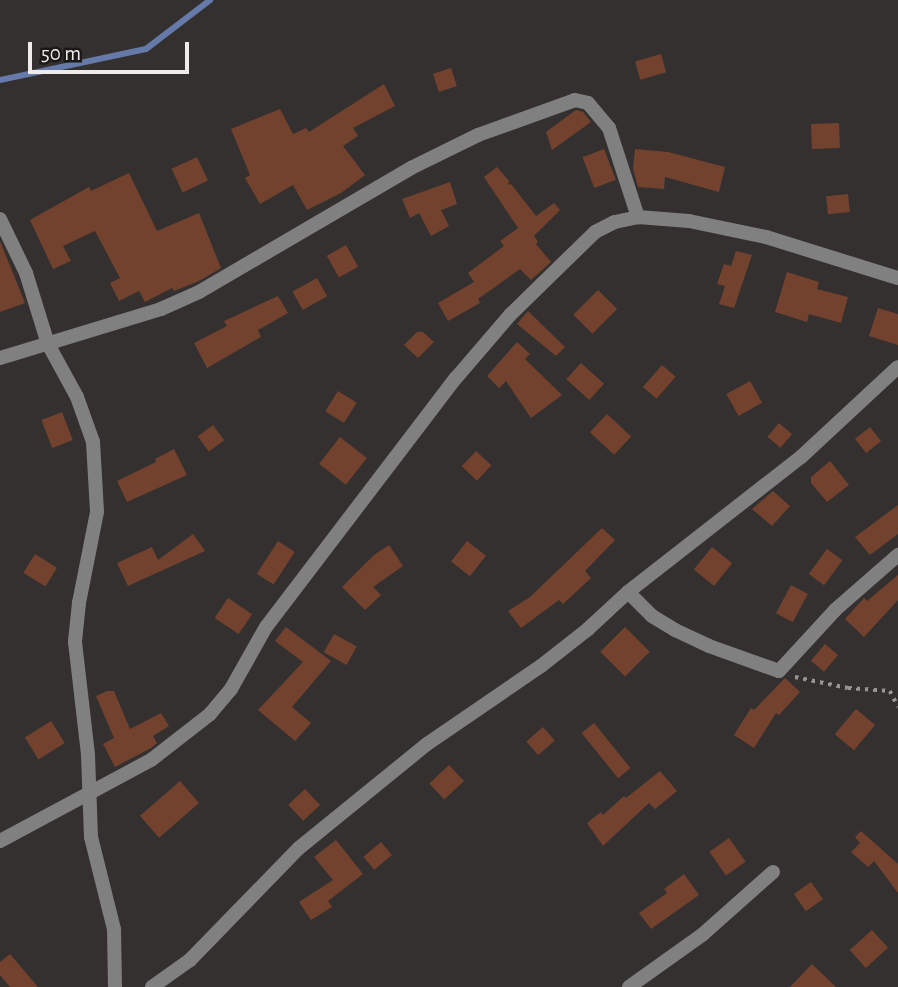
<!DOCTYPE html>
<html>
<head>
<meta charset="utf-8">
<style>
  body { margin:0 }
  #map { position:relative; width:898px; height:987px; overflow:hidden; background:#33302f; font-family:"Alegreya Sans",sans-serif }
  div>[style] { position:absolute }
  .stream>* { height:6px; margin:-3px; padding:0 3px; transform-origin:3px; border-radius:3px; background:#657aa8 }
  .building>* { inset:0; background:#73422e; transform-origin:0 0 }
  .path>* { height:3.5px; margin-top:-1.75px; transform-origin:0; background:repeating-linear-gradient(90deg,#989594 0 3.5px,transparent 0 8.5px) }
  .street>* { height:14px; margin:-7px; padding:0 7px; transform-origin:7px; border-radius:7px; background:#818081 }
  span { translate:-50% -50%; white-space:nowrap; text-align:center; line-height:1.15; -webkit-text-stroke:6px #1a1918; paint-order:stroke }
  .scale { position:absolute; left:28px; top:42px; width:161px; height:32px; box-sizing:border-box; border:4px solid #eeeceb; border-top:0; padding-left:9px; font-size:21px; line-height:24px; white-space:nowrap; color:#eeeceb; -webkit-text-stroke:5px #1a1918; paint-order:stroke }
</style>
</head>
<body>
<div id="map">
  <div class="stream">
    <div style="left:0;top:80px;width:149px;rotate:-12deg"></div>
    <div style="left:146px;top:49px;width:81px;rotate:-37.4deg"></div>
  </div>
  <div class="building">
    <div style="left:661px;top:54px;width:19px;height:27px;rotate:74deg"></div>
    <div style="left:451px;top:68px;width:19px;height:19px;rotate:72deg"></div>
    <div style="clip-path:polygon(384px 84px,395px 106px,353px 128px,358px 136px,343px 146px,365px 175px,341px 193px,307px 210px,293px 185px,260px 204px,245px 178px,250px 175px,231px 129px,280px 109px,293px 134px,306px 128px,309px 132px)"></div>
    <div style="clip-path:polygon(576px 110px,583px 112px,591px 122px,552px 150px,546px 132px)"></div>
    <div style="left:839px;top:123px;width:25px;height:28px;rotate:88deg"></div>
    <div style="left:604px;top:149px;width:33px;height:23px;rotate:69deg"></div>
    <div style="clip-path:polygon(635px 149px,668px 152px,725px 167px,719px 192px,665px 177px,664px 189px,638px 187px,633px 169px)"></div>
    <div style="left:197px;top:157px;width:26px;height:28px;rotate:65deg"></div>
    <div style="clip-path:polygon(497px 167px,509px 181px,508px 185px,511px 184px,536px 216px,554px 203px,560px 210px,534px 236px,538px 242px,536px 244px,551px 262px,531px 280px,520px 269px,478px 299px,480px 303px,448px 321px,438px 303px,474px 282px,468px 273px,504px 246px,500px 241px,518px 228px,484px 177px)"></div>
    <div style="clip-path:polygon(129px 173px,157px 231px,199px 213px,221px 268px,199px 281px,174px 291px,172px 288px,145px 302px,139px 291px,119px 301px,110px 283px,120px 278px,95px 231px,63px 246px,71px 261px,53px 269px,30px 220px,89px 187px,91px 191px)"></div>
    <div style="clip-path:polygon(450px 182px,457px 204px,441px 210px,449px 226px,431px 236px,419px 213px,410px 218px,402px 199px)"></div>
    <div style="left:848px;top:194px;width:18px;height:22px;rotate:84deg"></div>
    <div style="clip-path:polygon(0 241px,25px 303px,0 312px)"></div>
    <div style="left:346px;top:245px;width:25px;height:22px;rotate:61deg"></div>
    <div style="clip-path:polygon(736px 251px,752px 255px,734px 308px,719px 304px,725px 286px,717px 284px,724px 264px,731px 266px)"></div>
    <div style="clip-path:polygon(787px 272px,819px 282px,817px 289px,848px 297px,841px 323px,809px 314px,807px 322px,775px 312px)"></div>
    <div style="left:317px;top:278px;width:21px;height:28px;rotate:61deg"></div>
    <div style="left:598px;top:290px;width:27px;height:35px;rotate:45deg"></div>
    <div style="clip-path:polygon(278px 296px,288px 313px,258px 330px,261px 337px,207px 368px,194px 343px,227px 326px,224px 321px)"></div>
    <div style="clip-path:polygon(878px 308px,898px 314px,898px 345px,869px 336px)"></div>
    <div style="clip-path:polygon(528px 311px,565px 347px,556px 356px,517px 324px)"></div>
    <div style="clip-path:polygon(417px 332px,423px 332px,434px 342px,418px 358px,404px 345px)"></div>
    <div style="clip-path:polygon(517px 342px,530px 354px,525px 359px,562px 395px,531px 418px,506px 381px,499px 388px,487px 376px)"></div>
    <div style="left:581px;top:363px;width:31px;height:22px;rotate:42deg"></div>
    <div style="left:662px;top:365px;width:18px;height:29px;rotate:41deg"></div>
    <div style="left:750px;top:381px;width:25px;height:27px;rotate:61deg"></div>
    <div style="left:338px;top:391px;width:22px;height:24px;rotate:32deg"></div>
    <div style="left:62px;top:412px;width:30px;height:22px;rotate:69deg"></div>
    <div style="left:607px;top:414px;width:33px;height:25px;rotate:43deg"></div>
    <div style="left:779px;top:423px;width:17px;height:18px;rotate:40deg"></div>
    <div style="left:213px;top:425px;width:19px;height:19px;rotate:54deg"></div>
    <div style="left:870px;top:427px;width:18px;height:19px;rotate:52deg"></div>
    <div style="left:340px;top:437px;width:34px;height:34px;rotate:38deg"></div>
    <div style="clip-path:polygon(174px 449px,187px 475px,127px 502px,117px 481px,156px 462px,155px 459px)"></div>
    <div style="left:476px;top:451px;width:21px;height:21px;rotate:43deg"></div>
    <div style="clip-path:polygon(830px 461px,849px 485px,827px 502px,811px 483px,811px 477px)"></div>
    <div style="clip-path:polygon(773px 491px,790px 506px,772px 526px,752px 509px)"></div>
    <div style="clip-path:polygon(898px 505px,898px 534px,870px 555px,855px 537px)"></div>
    <div style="clip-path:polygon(602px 528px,615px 540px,585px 571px,591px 578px,563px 604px,559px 600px,521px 628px,508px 611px,530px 597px)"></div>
    <div style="clip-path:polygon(193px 534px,205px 551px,128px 586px,117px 563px,152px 547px,158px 560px)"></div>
    <div style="left:278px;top:541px;width:20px;height:39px;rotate:33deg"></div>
    <div style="left:467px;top:541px;width:24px;height:26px;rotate:38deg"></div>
    <div style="clip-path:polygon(389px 545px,403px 566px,373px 587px,381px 595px,365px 610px,342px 587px,374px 555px)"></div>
    <div style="left:712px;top:547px;width:26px;height:29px;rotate:39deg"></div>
    <div style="left:827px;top:549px;width:19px;height:31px;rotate:36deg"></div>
    <div style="left:35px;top:554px;width:26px;height:22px;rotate:32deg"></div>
    <div style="clip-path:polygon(898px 575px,898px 600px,864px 637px,845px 619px,864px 598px,867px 601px)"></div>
    <div style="left:791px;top:585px;width:19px;height:32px;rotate:28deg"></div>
    <div style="left:228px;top:598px;width:29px;height:24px;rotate:34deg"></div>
    <div style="clip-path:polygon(286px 627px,331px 661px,292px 707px,311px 723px,295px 741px,258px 710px,303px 662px,275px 641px)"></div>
    <div style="left:625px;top:627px;width:35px;height:35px;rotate:45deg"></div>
    <div style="left:334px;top:634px;width:26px;height:21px;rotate:29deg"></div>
    <div style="left:825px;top:644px;width:17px;height:22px;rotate:40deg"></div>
    <div style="clip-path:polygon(785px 678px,800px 692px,779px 715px,776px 713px,754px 748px,734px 735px,751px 708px,754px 710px)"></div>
    <div style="clip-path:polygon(107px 691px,114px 691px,130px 729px,161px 713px,169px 726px,153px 736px,157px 743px,151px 748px,115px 767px,103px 744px,114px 738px,96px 696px)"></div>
    <div style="left:856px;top:709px;width:25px;height:33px;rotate:40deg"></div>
    <div style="left:51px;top:721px;width:26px;height:31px;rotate:58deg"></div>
    <div style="left:594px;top:723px;width:58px;height:16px;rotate:51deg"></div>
    <div style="left:543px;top:727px;width:18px;height:22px;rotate:49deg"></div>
    <div style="left:449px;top:765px;width:22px;height:27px;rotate:47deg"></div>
    <div style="clip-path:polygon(660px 771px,677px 791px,655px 809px,649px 803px,603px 846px,587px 823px,601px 812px,603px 815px,624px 796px,626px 798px)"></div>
    <div style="left:180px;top:781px;width:29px;height:53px;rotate:49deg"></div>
    <div style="left:305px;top:789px;width:22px;height:23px;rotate:47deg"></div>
    <div style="clip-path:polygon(861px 831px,898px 864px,898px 893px,874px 861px,868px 867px,851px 852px,860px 843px,855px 837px)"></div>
    <div style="left:729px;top:838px;width:29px;height:24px;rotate:55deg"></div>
    <div style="clip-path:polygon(336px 840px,363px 874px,328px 901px,332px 907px,311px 920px,299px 902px,333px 880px,314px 857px)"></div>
    <div style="left:381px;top:842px;width:17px;height:23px;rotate:50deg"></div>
    <div style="clip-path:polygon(684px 874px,699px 895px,651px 929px,639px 913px,667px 893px,664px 889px)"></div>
    <div style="left:811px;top:882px;width:21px;height:21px;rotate:55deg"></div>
    <div style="left:872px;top:930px;width:24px;height:30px;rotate:48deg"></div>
    <div style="clip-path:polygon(10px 954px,38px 987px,10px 987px,0 975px,0 962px)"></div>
    <div style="clip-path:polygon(812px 964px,836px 987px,790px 987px)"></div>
  </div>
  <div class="path">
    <div style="left:795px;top:677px;width:54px;rotate:11.7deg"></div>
    <div style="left:848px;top:688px;width:42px;rotate:4.1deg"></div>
    <div style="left:890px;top:691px;width:18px;rotate:63deg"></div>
  </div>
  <div class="street">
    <div style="left:0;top:219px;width:60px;rotate:64.3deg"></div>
    <div style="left:26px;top:273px;width:74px;rotate:72.8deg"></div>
    <div style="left:48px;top:344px;width:60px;rotate:61.3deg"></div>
    <div style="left:77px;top:397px;width:48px;rotate:70.4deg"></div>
    <div style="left:93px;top:442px;width:70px;rotate:86.7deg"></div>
    <div style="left:97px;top:512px;width:93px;rotate:101.2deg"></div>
    <div style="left:79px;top:603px;width:39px;rotate:96deg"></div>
    <div style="left:75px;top:642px;width:114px;rotate:83.4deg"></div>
    <div style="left:88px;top:755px;width:82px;rotate:87.9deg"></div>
    <div style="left:91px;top:837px;width:95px;rotate:76deg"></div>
    <div style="left:114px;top:929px;width:58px;rotate:89deg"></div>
    <div style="left:0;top:358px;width:168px;rotate:-16.9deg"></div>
    <div style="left:161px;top:309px;width:42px;rotate:-24.1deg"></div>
    <div style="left:199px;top:292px;width:246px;rotate:-30.3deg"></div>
    <div style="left:411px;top:168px;width:75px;rotate:-26.2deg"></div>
    <div style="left:478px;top:135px;width:103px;rotate:-19.8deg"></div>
    <div style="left:575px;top:100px;width:13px;rotate:13deg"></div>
    <div style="left:588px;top:103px;width:33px;rotate:50deg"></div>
    <div style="left:609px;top:128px;width:94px;rotate:72deg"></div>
    <div style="left:628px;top:592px;width:34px;rotate:45deg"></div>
    <div style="left:652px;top:616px;width:27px;rotate:31deg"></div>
    <div style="left:675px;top:630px;width:38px;rotate:25deg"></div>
    <div style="left:709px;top:646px;width:74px;rotate:19.7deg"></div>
    <div style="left:779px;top:671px;width:83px;rotate:-47.4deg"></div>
    <div style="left:835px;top:610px;width:84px;rotate:-41.1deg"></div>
    <div style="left:0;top:841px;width:171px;rotate:-28.2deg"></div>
    <div style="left:151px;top:760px;width:75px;rotate:-37.9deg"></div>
    <div style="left:210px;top:714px;width:33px;rotate:-50deg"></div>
    <div style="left:231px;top:689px;width:71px;rotate:-60.6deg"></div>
    <div style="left:266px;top:627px;width:313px;rotate:-52.7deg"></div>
    <div style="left:456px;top:378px;width:83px;rotate:-49.4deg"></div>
    <div style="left:510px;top:315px;width:119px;rotate:-44.3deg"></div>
    <div style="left:595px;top:232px;width:22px;rotate:-27deg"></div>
    <div style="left:615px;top:222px;width:24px;rotate:-12deg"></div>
    <div style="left:638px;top:217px;width:51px;rotate:4.5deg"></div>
    <div style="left:689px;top:221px;width:79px;rotate:11.7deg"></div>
    <div style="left:766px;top:237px;width:138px;rotate:17.3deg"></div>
    <div style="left:152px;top:987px;width:47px;rotate:-35.4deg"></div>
    <div style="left:190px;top:960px;width:156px;rotate:-45.8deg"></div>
    <div style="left:299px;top:848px;width:165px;rotate:-39.1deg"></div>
    <div style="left:427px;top:744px;width:138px;rotate:-34.4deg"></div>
    <div style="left:541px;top:666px;width:60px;rotate:-38.2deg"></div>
    <div style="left:588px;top:629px;width:54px;rotate:-42.8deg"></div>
    <div style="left:628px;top:592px;width:219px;rotate:-38deg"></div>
    <div style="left:801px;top:457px;width:132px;rotate:-42.9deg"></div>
    <div style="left:629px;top:987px;width:90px;rotate:-35.5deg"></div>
    <div style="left:702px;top:935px;width:95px;rotate:-41.6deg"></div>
  </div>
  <div class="scale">50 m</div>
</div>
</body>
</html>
